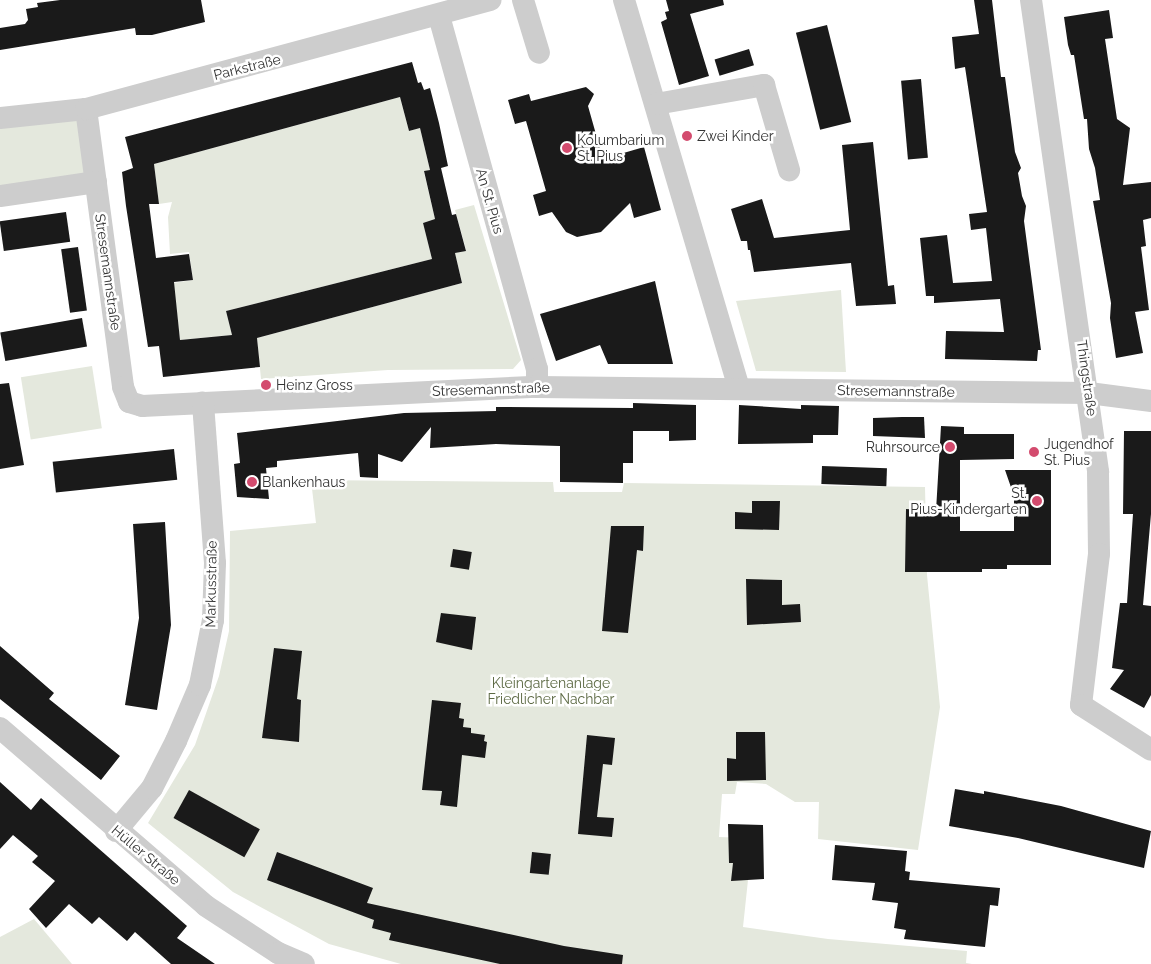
<!DOCTYPE html>
<html>
<head>
<meta charset="utf-8">
<style>
  body { margin:0 }
  #map { position:relative; width:1151px; height:964px; overflow:hidden; background:#fff; font-family:Raleway,sans-serif }
  div>[style] { position:absolute }
  .green>* { inset:0; background:#e4e8dd; transform-origin:0 0 }
  .building>* { inset:0; background:#1a1a1a; transform-origin:0 0 }
  .minor>* { height:22px; margin:-11px; padding:0 11px; transform-origin:11px; border-radius:11px; background:#cdcdcd }
  .dots>* { width:14px; height:14px; translate:-50% -50%; box-sizing:border-box; border:2px solid #fff; border-radius:50% }
  span { translate:-50% -50%; white-space:nowrap; text-align:center; line-height:1.15; -webkit-text-stroke:5px #fff; paint-order:stroke }
  .street-label { font-size:14px; color:#333 }
  .poi-label { font-size:14px; color:#333 }
  .left { translate:0 -50%; text-align:left }
  .right { translate:-100% -50%; text-align:right }
  .park-label { font-size:14px; color:#5d6a44 }
</style>
</head>
<body>
<div id="map">
  <div class="green">
    <div style="clip-path:polygon(400px 97px,409px 131px,420px 128px,430px 170px,424px 172px,435px 219px,423px 223px,432px 259px,226px 311px,232px 335px,180px 340px,176px 305px,160px 285px,193px 280px,189px 252px,170px 254px,168px 217px,172px 202px,159px 204px,154px 164px)"></div>
    <div style="clip-path:polygon(86px 109px,96px 182px,0 196px,0 118px)"></div>
    <div style="clip-path:polygon(474px 205px,521px 360px,513px 369px,388px 370px,261px 379px,257px 338px,462px 283px,455px 253px,466px 250px,455px 210px)"></div>
    <div style="clip-path:polygon(841px 290px,846px 372px,756px 371px,736px 301px)"></div>
    <div style="left:92px;top:366px;width:63px;height:72px;rotate:81deg"></div>
    <div style="clip-path:polygon(311px 480px,553px 482px,554px 492px,622px 492px,624px 483px,925px 487px,927px 575px,940px 707px,918px 850px,818px 839px,819px 802px,795px 802px,766px 784px,737px 782px,735px 794px,722px 794px,719px 837px,746px 838px,748px 880px,743px 927px,828px 939px,967px 951px,966px 963px,972px 964px,401px 964px,329px 944px,233px 892px,148px 823px,195px 745px,219px 676px,229px 631px,230px 531px,316px 523px)"></div>
    <div style="clip-path:polygon(34px 919px,72px 964px,0 964px,0 937px)"></div>
  </div>
  <div class="building">
    <div style="clip-path:polygon(60px 0,201px 0,205px 22px,152px 35px,136px 35px,135px 28px,0 50px,0 28px,25px 24px,28px 20px,26px 9px,38px 7px,37px 3px)"></div>
    <div style="clip-path:polygon(666px 0,723px 0,724px 5px,690px 14px,709px 76px,679px 85px,661px 22px,667px 19px,665px 12px,669px 11px)"></div>
    <div style="clip-path:polygon(974px 0,992px 0,1001px 77px,1005px 77px,1015px 152px,1021px 168px,1018px 173px,1022px 196px,1026px 206px,1024px 221px,1041px 350px,1038px 350px,1037px 361px,945px 359px,946px 331px,1004px 332px,1000px 299px,934px 303px,934px 296px,926px 296px,920px 238px,947px 235px,953px 283px,992px 281px,986px 228px,971px 230px,969px 214px,987px 212px,965px 67px,955px 69px,952px 37px,979px 34px)"></div>
    <div style="clip-path:polygon(1109px 10px,1113px 38px,1105px 39px,1117px 119px,1130px 128px,1123px 185px,1151px 182px,1151px 218px,1143px 220px,1146px 246px,1141px 247px,1149px 310px,1135px 312px,1143px 353px,1116px 358px,1110px 318px,1111px 303px,1093px 201px,1100px 200px,1095px 168px,1089px 149px,1087px 119px,1084px 119px,1074px 55px,1071px 55px,1068px 45px,1064px 17px)"></div>
    <div style="left:827px;top:25px;width:100px;height:32px;rotate:76deg"></div>
    <div style="left:749px;top:49px;width:17px;height:36px;rotate:73deg"></div>
    <div style="clip-path:polygon(evenodd,412px 62px,418px 83px,421px 82px,424px 90px,430px 88px,439px 123px,448px 166px,441px 168px,452px 215px,456px 214px,466px 251px,455px 253px,462px 283px,257px 338px,260px 367px,163px 377px,159px 346px,148px 347px,126px 206px,122px 172px,133px 168px,125px 137px,412px 62px,400px 97px,409px 131px,420px 128px,430px 170px,424px 171px,435px 219px,423px 223px,432px 259px,226px 311px,232px 335px,180px 340px,174px 282px,193px 280px,189px 254px,156px 258px,149px 204px,159px 204px,154px 164px,400px 97px)"></div>
    <div style="left:921px;top:79px;width:79px;height:20px;rotate:85deg"></div>
    <div style="clip-path:polygon(586px 87px,594px 94px,588px 106px,603px 159px,644px 147px,661px 210px,634px 218px,630px 203px,601px 232px,577px 237px,566px 232px,552px 212px,539px 216px,533px 195px,546px 191px,526px 121px,515px 124px,508px 100px,529px 94px,531px 101px)"></div>
    <div style="clip-path:polygon(873px 142px,888px 286px,894px 285px,896px 304px,856px 306px,851px 263px,754px 272px,750px 250px,748px 250px,747px 241px,741px 241px,731px 209px,762px 199px,774px 238px,850px 230px,842px 145px)"></div>
    <div style="left:66px;top:212px;width:30px;height:67px;rotate:82deg"></div>
    <div style="left:78px;top:247px;width:64px;height:17px;rotate:82deg"></div>
    <div style="clip-path:polygon(655px 281px,673px 364px,608px 364px,600px 345px,556px 361px,540px 314px)"></div>
    <div style="left:82px;top:318px;width:29px;height:83px;rotate:80deg"></div>
    <div style="clip-path:polygon(9px 383px,24px 465px,0 469px,0 384px)"></div>
    <div style="clip-path:polygon(633px 403px,696px 405px,696px 440px,669px 441px,669px 431px,633px 431px,633px 463px,623px 463px,623px 483px,560px 482px,560px 446px,496px 444px,430px 448px,431px 427px,402px 462px,378px 454px,378px 478px,360px 477px,358px 453px,277px 461px,277px 467px,266px 468px,269px 499px,237px 497px,234px 464px,240px 463px,237px 433px,404px 413px,496px 411px,496px 407px,633px 408px)"></div>
    <div style="clip-path:polygon(739px 405px,801px 409px,801px 405px,839px 406px,838px 435px,813px 435px,813px 443px,738px 444px)"></div>
    <div style="clip-path:polygon(902px 417px,924px 417px,925px 438px,873px 436px,873px 418px)"></div>
    <div style="clip-path:polygon(941px 426px,964px 427px,964px 434px,1014px 434px,1014px 459px,960px 460px,960px 531px,1014px 531px,1014px 496px,1005px 470px,1051px 470px,1051px 565px,1007px 565px,1007px 569px,982px 569px,982px 572px,905px 572px,906px 509px,936px 511px)"></div>
    <div style="clip-path:polygon(1124px 431px,1151px 431px,1151px 514px,1143px 605px,1151px 606px,1151px 695px,1144px 708px,1110px 689px,1124px 670px,1112px 668px,1120px 603px,1127px 603px,1133px 514px,1123px 514px)"></div>
    <div style="left:174px;top:449px;width:31px;height:122px;rotate:84deg"></div>
    <div style="left:822px;top:466px;width:65px;height:18px;rotate:2deg"></div>
    <div style="clip-path:polygon(752px 501px,780px 501px,779px 530px,735px 529px,735px 512px,752px 513px)"></div>
    <div style="clip-path:polygon(165px 522px,171px 625px,157px 710px,125px 705px,139px 618px,133px 524px)"></div>
    <div style="clip-path:polygon(611px 526px,644px 526px,643px 551px,637px 550px,628px 633px,602px 631px)"></div>
    <div style="left:453px;top:549px;width:19px;height:18px;rotate:9deg"></div>
    <div style="clip-path:polygon(746px 579px,782px 580px,782px 605px,800px 604px,801px 622px,747px 625px)"></div>
    <div style="clip-path:polygon(441px 613px,476px 617px,472px 650px,436px 642px)"></div>
    <div style="clip-path:polygon(0 646px,54px 693px,49px 699px,120px 756px,101px 780px,0 699px)"></div>
    <div style="clip-path:polygon(274px 648px,302px 651px,297px 699px,301px 700px,299px 742px,262px 738px)"></div>
    <div style="clip-path:polygon(432px 700px,461px 703px,459px 718px,464px 719px,463px 727px,471px 728px,471px 733px,485px 735px,484px 741px,487px 742px,485px 758px,462px 755px,457px 807px,440px 805px,442px 791px,422px 790px)"></div>
    <div style="clip-path:polygon(736px 732px,765px 732px,766px 780px,727px 781px,727px 758px,736px 759px)"></div>
    <div style="clip-path:polygon(587px 735px,615px 738px,612px 765px,603px 764px,597px 817px,614px 818px,612px 837px,578px 834px)"></div>
    <div style="clip-path:polygon(0 782px,31px 810px,41px 798px,187px 926px,177px 938px,215px 964px,171px 964px,135px 932px,127px 941px,99px 917px,92px 924px,69px 904px,46px 928px,29px 909px,55px 881px,32px 862px,38px 856px,13px 835px,0 849px)"></div>
    <div style="clip-path:polygon(955px 789px,984px 794px,984px 791px,1061px 806px,1151px 831px,1144px 868px,1018px 838px,949px 826px)"></div>
    <div style="left:189px;top:790px;width:81px;height:32px;rotate:29deg"></div>
    <div style="clip-path:polygon(728px 824px,763px 825px,764px 879px,731px 881px,733px 863px,729px 863px)"></div>
    <div style="clip-path:polygon(835px 845px,907px 851px,905px 871px,910px 872px,909px 880px,1000px 888px,998px 906px,990px 905px,985px 947px,904px 939px,906px 930px,894px 928px,898px 903px,872px 900px,875px 883px,832px 880px)"></div>
    <div style="clip-path:polygon(277px 852px,373px 888px,367px 903px,564px 946px,623px 955px,622px 964px,500px 964px,389px 940px,391px 933px,372px 928px,374px 920px,267px 880px)"></div>
    <div style="left:532px;top:852px;width:19px;height:21px;rotate:6deg"></div>
  </div>
  <div class="minor">
    <div style="left:523px;top:0;width:55px;rotate:73.2deg"></div>
    <div style="left:624px;top:0;width:404px;rotate:73.5deg"></div>
    <div style="left:1031px;top:0;width:477px;rotate:81.9deg"></div>
    <div style="left:1098px;top:472px;width:82px;rotate:89.3deg"></div>
    <div style="left:1099px;top:554px;width:152px;rotate:96.8deg"></div>
    <div style="left:1081px;top:705px;width:83px;rotate:32.7deg"></div>
    <div style="left:439px;top:16px;width:366px;rotate:74.5deg"></div>
    <div style="left:537px;top:369px;width:18px;rotate:90deg"></div>
    <div style="left:656px;top:104px;width:110px;rotate:-10deg"></div>
    <div style="left:764px;top:85px;width:89px;rotate:73.6deg"></div>
    <div style="left:86px;top:109px;width:280px;rotate:82.4deg"></div>
    <div style="left:123px;top:387px;width:16px;rotate:68deg"></div>
    <div style="left:129px;top:402px;width:14px;rotate:17deg"></div>
    <div style="left:142px;top:406px;width:395px;rotate:-2.8deg"></div>
    <div style="left:537px;top:387px;width:552px;rotate:0.62deg"></div>
    <div style="left:1089px;top:393px;width:63px;rotate:7.4deg"></div>
    <div style="left:0;top:118px;width:86px;rotate:-6deg"></div>
    <div style="left:86px;top:109px;width:419px;rotate:-15.1deg"></div>
    <div style="left:0;top:196px;width:97px;rotate:-8.3deg"></div>
    <div style="left:0;top:728px;width:272px;rotate:40.8deg"></div>
    <div style="left:206px;top:906px;width:86px;rotate:33.1deg"></div>
    <div style="left:278px;top:953px;width:28px;rotate:23deg"></div>
    <div style="left:116px;top:831px;width:56px;rotate:-50.1deg"></div>
    <div style="left:152px;top:788px;width:53px;rotate:-62.9deg"></div>
    <div style="left:176px;top:741px;width:61px;rotate:-66.8deg"></div>
    <div style="left:200px;top:685px;width:66px;rotate:-78.7deg"></div>
    <div style="left:213px;top:620px;width:57px;rotate:-88deg"></div>
    <div style="left:215px;top:563px;width:161px;rotate:-94.3deg"></div>
  </div>
  <div class="dots">
    <div style="left:687px;top:136px;background:#d34b6e"></div>
    <div style="left:567px;top:148px;background:#d34b6e"></div>
    <div style="left:266px;top:385px;background:#d34b6e"></div>
    <div style="left:950px;top:447px;background:#d34b6e"></div>
    <div style="left:1034px;top:452px;background:#d34b6e"></div>
    <div style="left:252px;top:482px;background:#d34b6e"></div>
    <div style="left:1037px;top:501px;background:#d34b6e"></div>
  </div>
  <div class="street-label">
    <span style="left:247px;top:67px;rotate:-14deg">Parkstraße</span>
    <span style="left:490px;top:201px;rotate:74deg">An St. Pius</span>
    <span style="left:108px;top:272px;rotate:82deg">Stresemannstraße</span>
    <span style="left:1087px;top:378px;rotate:82deg">Thingstraße</span>
    <span style="left:491px;top:389px;rotate:-2deg">Stresemannstraße</span>
    <span style="left:896px;top:391px;rotate:1deg">Stresemannstraße</span>
    <span style="left:211px;top:584px;rotate:-89deg">Markusstraße</span>
    <span style="left:146px;top:855px;rotate:40deg">Hüller Straße</span>
  </div>
  <div class="poi-label">
    <span class="left" style="left:697px;top:136px">Zwei Kinder</span>
    <span class="left" style="left:577px;top:148px">Kolumbarium<br>St. Pius</span>
    <span class="left" style="left:276px;top:385px">Heinz Gross</span>
    <span class="left" style="left:1044px;top:452px">Jugendhof<br>St. Pius</span>
    <span class="right" style="left:940px;top:447px">Ruhrsource</span>
    <span class="left" style="left:262px;top:482px">Blankenhaus</span>
    <span class="right" style="left:1027px;top:501px">St.<br>Pius-Kindergarten</span>
  </div>
  <div class="park-label">
    <span style="left:551px;top:691px">Kleingartenanlage<br>Friedlicher Nachbar</span>
  </div>
</div>
</body>
</html>
